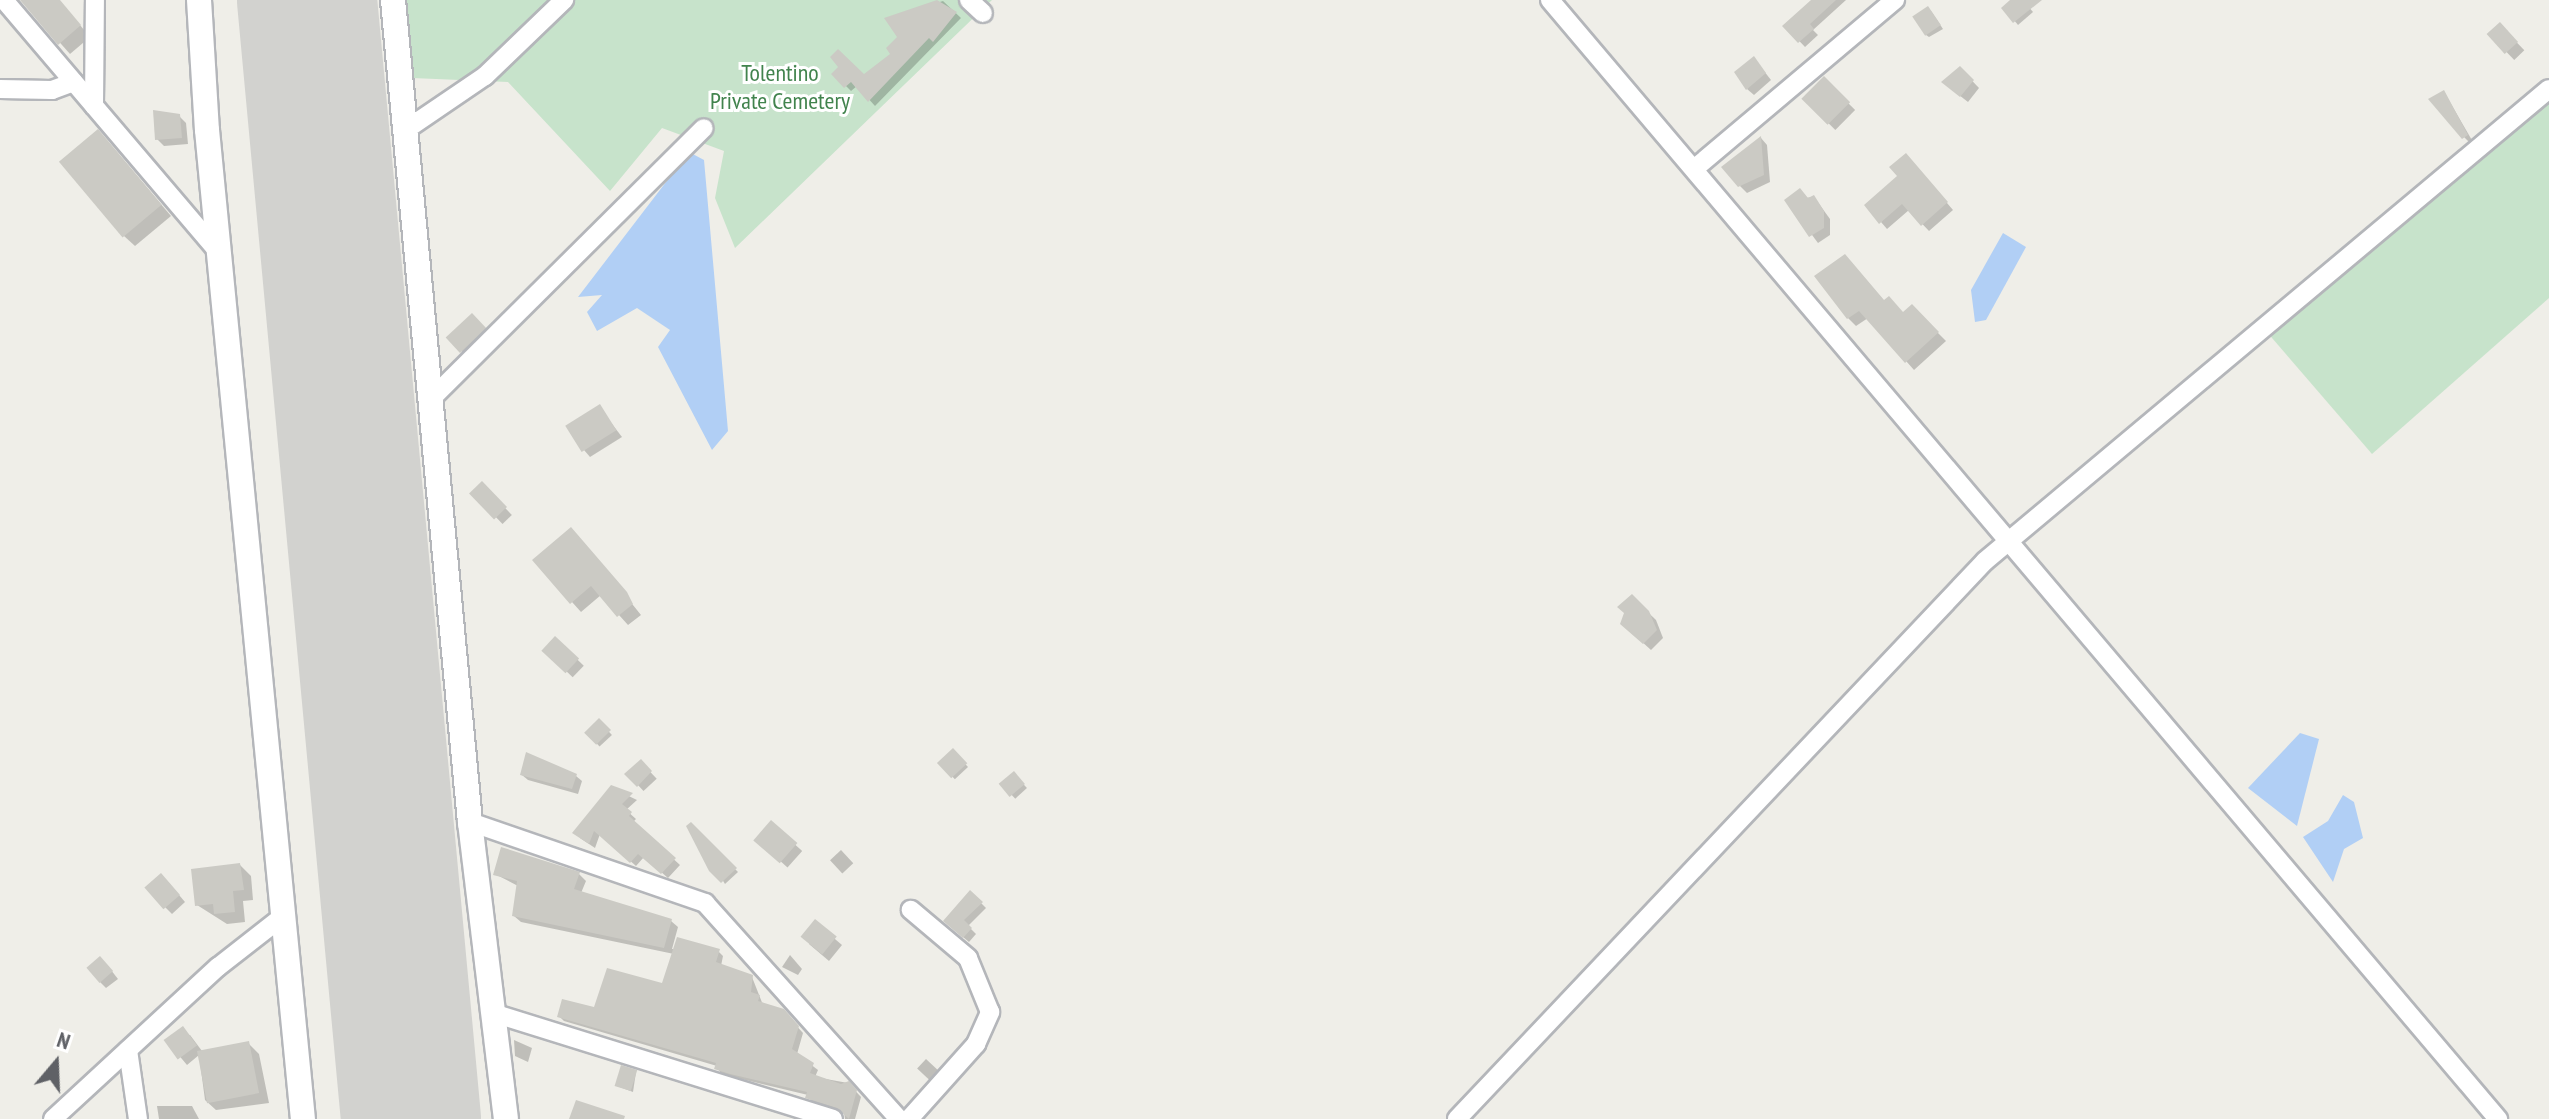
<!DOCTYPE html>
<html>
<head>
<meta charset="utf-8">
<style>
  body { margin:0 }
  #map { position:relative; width:2549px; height:1119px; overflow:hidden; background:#efeee8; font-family:"PT Sans Narrow",sans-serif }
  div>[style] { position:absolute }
  .green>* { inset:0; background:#c7e3cb }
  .water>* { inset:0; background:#b1cff5 }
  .shadow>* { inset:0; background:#0003; transform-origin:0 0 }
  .runway>* { height:140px; margin:-70px; padding:0 70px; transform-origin:70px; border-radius:70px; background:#d2d2cf }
  .building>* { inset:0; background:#cbcac4; transform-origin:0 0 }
  .roads { filter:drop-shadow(2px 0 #b4b6ba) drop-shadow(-2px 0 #b4b6ba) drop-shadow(0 2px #b4b6ba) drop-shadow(0 -2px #b4b6ba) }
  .street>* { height:18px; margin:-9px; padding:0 9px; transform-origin:9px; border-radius:9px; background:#fff }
  .secondary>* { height:24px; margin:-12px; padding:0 12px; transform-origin:12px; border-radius:12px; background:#fff }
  span { translate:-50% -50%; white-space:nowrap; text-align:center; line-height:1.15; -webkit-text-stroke:6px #fff; paint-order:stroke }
  .park-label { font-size:24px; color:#41834d }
  .north { position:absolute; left:16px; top:1023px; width:80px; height:80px; -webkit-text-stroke:6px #fff; paint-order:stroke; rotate:19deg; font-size:22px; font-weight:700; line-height:32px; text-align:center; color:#5f6166 }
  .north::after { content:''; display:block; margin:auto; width:28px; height:36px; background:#5f6166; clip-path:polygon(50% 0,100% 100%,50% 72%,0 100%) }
</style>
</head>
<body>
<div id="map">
  <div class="green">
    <div style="clip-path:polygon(405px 0,992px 0,735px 248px,715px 198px,724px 151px,662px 128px,610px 191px,508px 82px,412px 78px)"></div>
    <div style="clip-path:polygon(2549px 95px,2549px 298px,2372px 454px,2266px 331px)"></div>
  </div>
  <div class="water">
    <div style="clip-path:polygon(689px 152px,704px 160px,728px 431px,712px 450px,658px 347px,670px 330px,637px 308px,597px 331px,587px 312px,602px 295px,578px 297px)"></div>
    <div style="clip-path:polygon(2003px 233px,2026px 247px,1986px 320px,1975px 322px,1971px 290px)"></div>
    <div style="clip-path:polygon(2300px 733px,2319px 739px,2297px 826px,2248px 788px)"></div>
    <div style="clip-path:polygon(2343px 795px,2354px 802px,2363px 838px,2344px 849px,2333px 882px,2303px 837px,2328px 821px)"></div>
  </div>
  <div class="shadow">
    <div style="clip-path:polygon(22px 0,59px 0,90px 37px,70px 54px)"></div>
    <div style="clip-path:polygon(1812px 0,1846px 0,1813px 30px,1818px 35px,1805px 47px,1785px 26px)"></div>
    <div style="clip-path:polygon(2013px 0,2023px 0,2033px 12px,2018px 25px,2004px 8px)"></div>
    <div style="clip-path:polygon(943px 1px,961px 18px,875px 106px,857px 86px,851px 91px,834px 74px,864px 76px,892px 54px,900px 38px,887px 19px)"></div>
    <div style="clip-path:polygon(1931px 11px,1943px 29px,1929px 37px,1926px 35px)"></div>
    <div style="left:2500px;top:25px;width:35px;height:14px;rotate:46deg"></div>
    <div style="clip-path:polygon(1760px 66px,1771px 80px,1754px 95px,1747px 89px)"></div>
    <div style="clip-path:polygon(1960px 68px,1979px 88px,1968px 102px,1950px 88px)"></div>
    <div style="left:1824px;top:79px;width:44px;height:28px;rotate:45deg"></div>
    <div style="clip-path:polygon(2444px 92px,2473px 142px,2471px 144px,2464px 137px)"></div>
    <div style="clip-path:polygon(179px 116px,186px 123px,188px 144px,164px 146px,157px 139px)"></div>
    <div style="clip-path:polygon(1761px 138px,1767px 145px,1770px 182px,1747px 193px,1740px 186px)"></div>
    <div style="clip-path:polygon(109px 143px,171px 216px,135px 246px,124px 236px)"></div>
    <div style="clip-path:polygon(1912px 162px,1953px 210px,1929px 231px,1909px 210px,1887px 229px,1881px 222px)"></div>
    <div style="clip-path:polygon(1814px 197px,1830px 219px,1830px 235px,1818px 243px,1786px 200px)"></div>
    <div style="clip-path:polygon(1853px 265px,1885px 302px,1903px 314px,1912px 307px,1946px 341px,1914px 370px,1868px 318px,1856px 326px,1848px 318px)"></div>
    <div style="left:472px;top:316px;width:28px;height:32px;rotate:46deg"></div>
    <div style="clip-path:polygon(599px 407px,622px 437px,590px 457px,584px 450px)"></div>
    <div style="left:482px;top:484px;width:43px;height:13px;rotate:46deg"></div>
    <div style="clip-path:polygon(580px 539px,641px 615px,628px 625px,601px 595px,581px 612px,572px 602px)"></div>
    <div style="clip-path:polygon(1632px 597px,1656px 620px,1663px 638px,1651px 650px,1630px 631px)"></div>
    <div style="left:555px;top:638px;width:40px;height:16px;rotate:44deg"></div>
    <div style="left:599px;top:721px;width:19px;height:17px;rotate:47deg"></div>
    <div style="left:953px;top:751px;width:22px;height:18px;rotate:47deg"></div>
    <div style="clip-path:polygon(528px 755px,576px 776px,582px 781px,578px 794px,528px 780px,522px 775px)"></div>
    <div style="left:641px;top:762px;width:23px;height:18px;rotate:47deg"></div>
    <div style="left:1014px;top:774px;width:19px;height:16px;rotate:47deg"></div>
    <div style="clip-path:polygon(612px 788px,637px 800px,626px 810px,636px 819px,633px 822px,680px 865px,668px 878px,644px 857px,636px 866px,600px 834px,595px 848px,580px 838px)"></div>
    <div style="left:771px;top:823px;width:42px;height:22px;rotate:42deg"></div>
    <div style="clip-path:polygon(691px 825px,738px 872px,725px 884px,689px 826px)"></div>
    <div style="left:841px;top:850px;width:18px;height:15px;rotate:47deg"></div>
    <div style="clip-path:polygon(240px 865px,251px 876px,253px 900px,243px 901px,245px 922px,227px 924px,197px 905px)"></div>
    <div style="clip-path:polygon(495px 874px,579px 874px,586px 881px,581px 893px,671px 921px,678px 927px,672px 949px,718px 951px,723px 956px,721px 966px,752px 977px,763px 1005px,783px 1011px,803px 1033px,797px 1054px,818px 1070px,815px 1077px,848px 1083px,861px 1097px,855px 1119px,845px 1119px,844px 1112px,812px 1102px,808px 1095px,721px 1074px,717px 1066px,564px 1021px,559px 1016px,596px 1010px,664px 986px,674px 954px,521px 922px,514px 916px,518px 886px)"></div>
    <div style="clip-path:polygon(168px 882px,185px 902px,172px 914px,165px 907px)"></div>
    <div style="clip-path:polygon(970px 892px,986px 908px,968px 926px,976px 934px,969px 942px,950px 926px)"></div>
    <div style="clip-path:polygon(815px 922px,842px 945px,829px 961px,809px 944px)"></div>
    <div style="clip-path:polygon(790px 955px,802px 969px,798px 975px,782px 967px)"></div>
    <div style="clip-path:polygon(107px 965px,118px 979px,106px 988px,99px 981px)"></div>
    <div style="clip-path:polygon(190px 1035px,202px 1051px,248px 1043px,259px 1054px,269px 1103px,216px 1110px,205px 1100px,199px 1055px,187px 1065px,167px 1041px)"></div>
    <div style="clip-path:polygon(514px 1040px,532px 1048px,528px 1062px,515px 1056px)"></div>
    <div style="left:926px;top:1059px;width:19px;height:13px;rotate:43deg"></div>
    <div style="clip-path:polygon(636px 1072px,633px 1092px,617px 1086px)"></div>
    <div style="clip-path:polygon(157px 1106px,192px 1106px,199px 1119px,159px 1119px)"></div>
  </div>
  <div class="runway">
    <div style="left:307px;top:0;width:1124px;rotate:84.69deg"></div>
  </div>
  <div class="building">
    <div style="clip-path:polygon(20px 0,60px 0,81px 25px,58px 45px)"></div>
    <div style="clip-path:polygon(937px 0,957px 12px,933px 42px,929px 38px,868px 102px,851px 82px,844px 88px,831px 74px,838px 67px,830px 57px,838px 49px,864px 74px,890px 54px,886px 48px,897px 37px,884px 18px)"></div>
    <div style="clip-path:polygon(1811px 0,1836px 0,1810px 24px,1814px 29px,1798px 43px,1782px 26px)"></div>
    <div style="clip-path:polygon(2010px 0,2042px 0,2013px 23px,2001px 8px)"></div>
    <div style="left:1928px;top:6px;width:23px;height:19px;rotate:56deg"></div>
    <div style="left:2500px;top:22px;width:27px;height:18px;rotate:48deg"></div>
    <div style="clip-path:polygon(1754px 56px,1766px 73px,1746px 90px,1734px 72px)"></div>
    <div style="clip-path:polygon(1960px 66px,1974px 80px,1960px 97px,1941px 82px)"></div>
    <div style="left:1824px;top:76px;width:37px;height:32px;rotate:45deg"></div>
    <div style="clip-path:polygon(2444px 90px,2468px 135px,2462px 139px,2428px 99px)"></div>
    <div style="clip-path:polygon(153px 110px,180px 114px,182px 138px,155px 140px)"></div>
    <div style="left:98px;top:129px;width:99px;height:51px;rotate:50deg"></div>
    <div style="clip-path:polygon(1761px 136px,1764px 175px,1738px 187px,1721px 167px)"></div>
    <div style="clip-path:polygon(1906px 153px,1948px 202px,1921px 226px,1902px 204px,1879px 224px,1864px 205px,1897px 176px,1889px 167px)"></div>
    <div style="clip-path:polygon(1800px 188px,1808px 198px,1814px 195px,1824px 211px,1824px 228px,1809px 237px,1784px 200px)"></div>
    <div style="clip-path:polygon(1845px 254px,1884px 300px,1889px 296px,1903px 312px,1912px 304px,1939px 332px,1905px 363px,1859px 311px,1847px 319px,1814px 276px)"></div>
    <div style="left:472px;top:313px;width:21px;height:36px;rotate:47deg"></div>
    <div style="left:600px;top:404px;width:31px;height:41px;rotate:58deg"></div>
    <div style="left:482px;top:481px;width:36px;height:18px;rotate:46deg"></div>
    <div style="clip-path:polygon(571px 527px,627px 592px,633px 604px,617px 617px,591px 586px,570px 604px,532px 560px)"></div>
    <div style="clip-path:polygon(1632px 594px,1649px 611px,1657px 630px,1643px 644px,1620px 624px,1624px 613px,1617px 607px)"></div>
    <div style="left:555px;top:636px;width:33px;height:20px;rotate:43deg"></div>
    <div style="left:599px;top:718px;width:17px;height:21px;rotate:45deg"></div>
    <div style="left:953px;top:748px;width:21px;height:22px;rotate:47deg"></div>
    <div style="clip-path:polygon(526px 752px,577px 774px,572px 789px,520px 775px)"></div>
    <div style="clip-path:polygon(641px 759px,652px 771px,637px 787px,624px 774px)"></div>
    <div style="left:1014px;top:771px;width:17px;height:20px;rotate:50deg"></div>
    <div style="clip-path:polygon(611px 785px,633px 793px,622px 804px,632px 812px,629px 816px,676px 858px,661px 874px,638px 854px,630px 863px,594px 831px,589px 844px,572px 833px)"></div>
    <div style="left:771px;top:820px;width:35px;height:27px;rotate:41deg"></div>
    <div style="clip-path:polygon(691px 822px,737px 868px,721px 883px,709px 871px,686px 826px)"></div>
    <div style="clip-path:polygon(501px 847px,580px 872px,574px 889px,672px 919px,664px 948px,512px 916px,517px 881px,493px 875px)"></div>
    <div style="clip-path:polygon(240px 863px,244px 890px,233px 891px,235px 912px,214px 914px,213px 904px,195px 906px,191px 869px)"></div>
    <div style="left:161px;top:873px;width:29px;height:22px;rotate:49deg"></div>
    <div style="clip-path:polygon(970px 890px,983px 902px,964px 920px,972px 928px,963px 938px,943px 921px)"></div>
    <div style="left:815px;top:919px;width:28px;height:23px;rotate:39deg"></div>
    <div style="clip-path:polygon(677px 937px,720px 949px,716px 962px,753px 975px,751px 992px,760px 995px,758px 1001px,784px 1009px,799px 1026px,792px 1049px,814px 1063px,810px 1073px,841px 1084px,849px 1081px,857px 1090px,849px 1119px,837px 1108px,805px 1098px,807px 1092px,730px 1074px,714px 1069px,716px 1063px,557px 1017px,562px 999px,594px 1007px,607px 968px,662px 983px)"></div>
    <div style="left:100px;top:956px;width:20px;height:18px;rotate:49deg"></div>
    <div style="left:183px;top:1026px;width:24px;height:24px;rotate:54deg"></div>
    <div style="left:249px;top:1041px;width:53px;height:53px;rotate:79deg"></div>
    <div style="left:621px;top:1065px;width:17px;height:22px;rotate:17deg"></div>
    <div style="clip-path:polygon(576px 1100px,625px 1116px,624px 1119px,569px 1119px)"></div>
  </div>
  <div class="roads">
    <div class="street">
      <div style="left:4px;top:0;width:332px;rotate:49.6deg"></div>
      <div style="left:969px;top:0;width:19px;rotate:43deg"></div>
      <div style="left:1550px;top:0;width:1467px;rotate:49.73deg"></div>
      <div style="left:0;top:89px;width:52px;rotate:1.1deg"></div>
      <div style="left:52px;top:90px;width:23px;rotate:-20deg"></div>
      <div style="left:94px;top:106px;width:106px;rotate:-89.5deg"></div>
      <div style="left:404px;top:131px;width:98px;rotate:-34.2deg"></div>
      <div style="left:485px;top:76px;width:110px;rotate:-43.9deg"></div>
      <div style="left:1694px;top:169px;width:263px;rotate:-40.1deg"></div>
      <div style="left:429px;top:401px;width:387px;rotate:-44.8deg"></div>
      <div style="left:470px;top:822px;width:249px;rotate:19deg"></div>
      <div style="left:705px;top:903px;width:290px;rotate:48.1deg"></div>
      <div style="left:493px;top:1013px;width:356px;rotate:17.3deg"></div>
      <div style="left:128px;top:1050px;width:70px;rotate:81.8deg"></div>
      <div style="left:53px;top:1119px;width:224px;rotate:-42.7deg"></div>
      <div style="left:218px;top:967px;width:81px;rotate:-38deg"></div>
      <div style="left:909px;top:1119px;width:101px;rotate:-48.2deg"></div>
      <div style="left:976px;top:1044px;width:35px;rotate:-66deg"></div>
      <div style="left:990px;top:1012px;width:58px;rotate:-112.2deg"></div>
      <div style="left:968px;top:958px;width:75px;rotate:-139.9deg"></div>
      <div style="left:1457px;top:1119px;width:768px;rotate:-46.58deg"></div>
      <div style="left:1985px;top:561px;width:735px;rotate:-39.93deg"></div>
    </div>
    <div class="secondary">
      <div style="left:199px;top:0;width:130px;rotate:86.5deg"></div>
      <div style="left:207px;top:130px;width:994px;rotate:84.46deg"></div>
      <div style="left:393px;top:0;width:826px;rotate:84.65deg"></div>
      <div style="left:470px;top:822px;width:299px;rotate:83.1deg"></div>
    </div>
  </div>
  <div class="park-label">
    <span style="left:780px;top:87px">Tolentino<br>Private Cemetery</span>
  </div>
  <div class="north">N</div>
</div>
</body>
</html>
